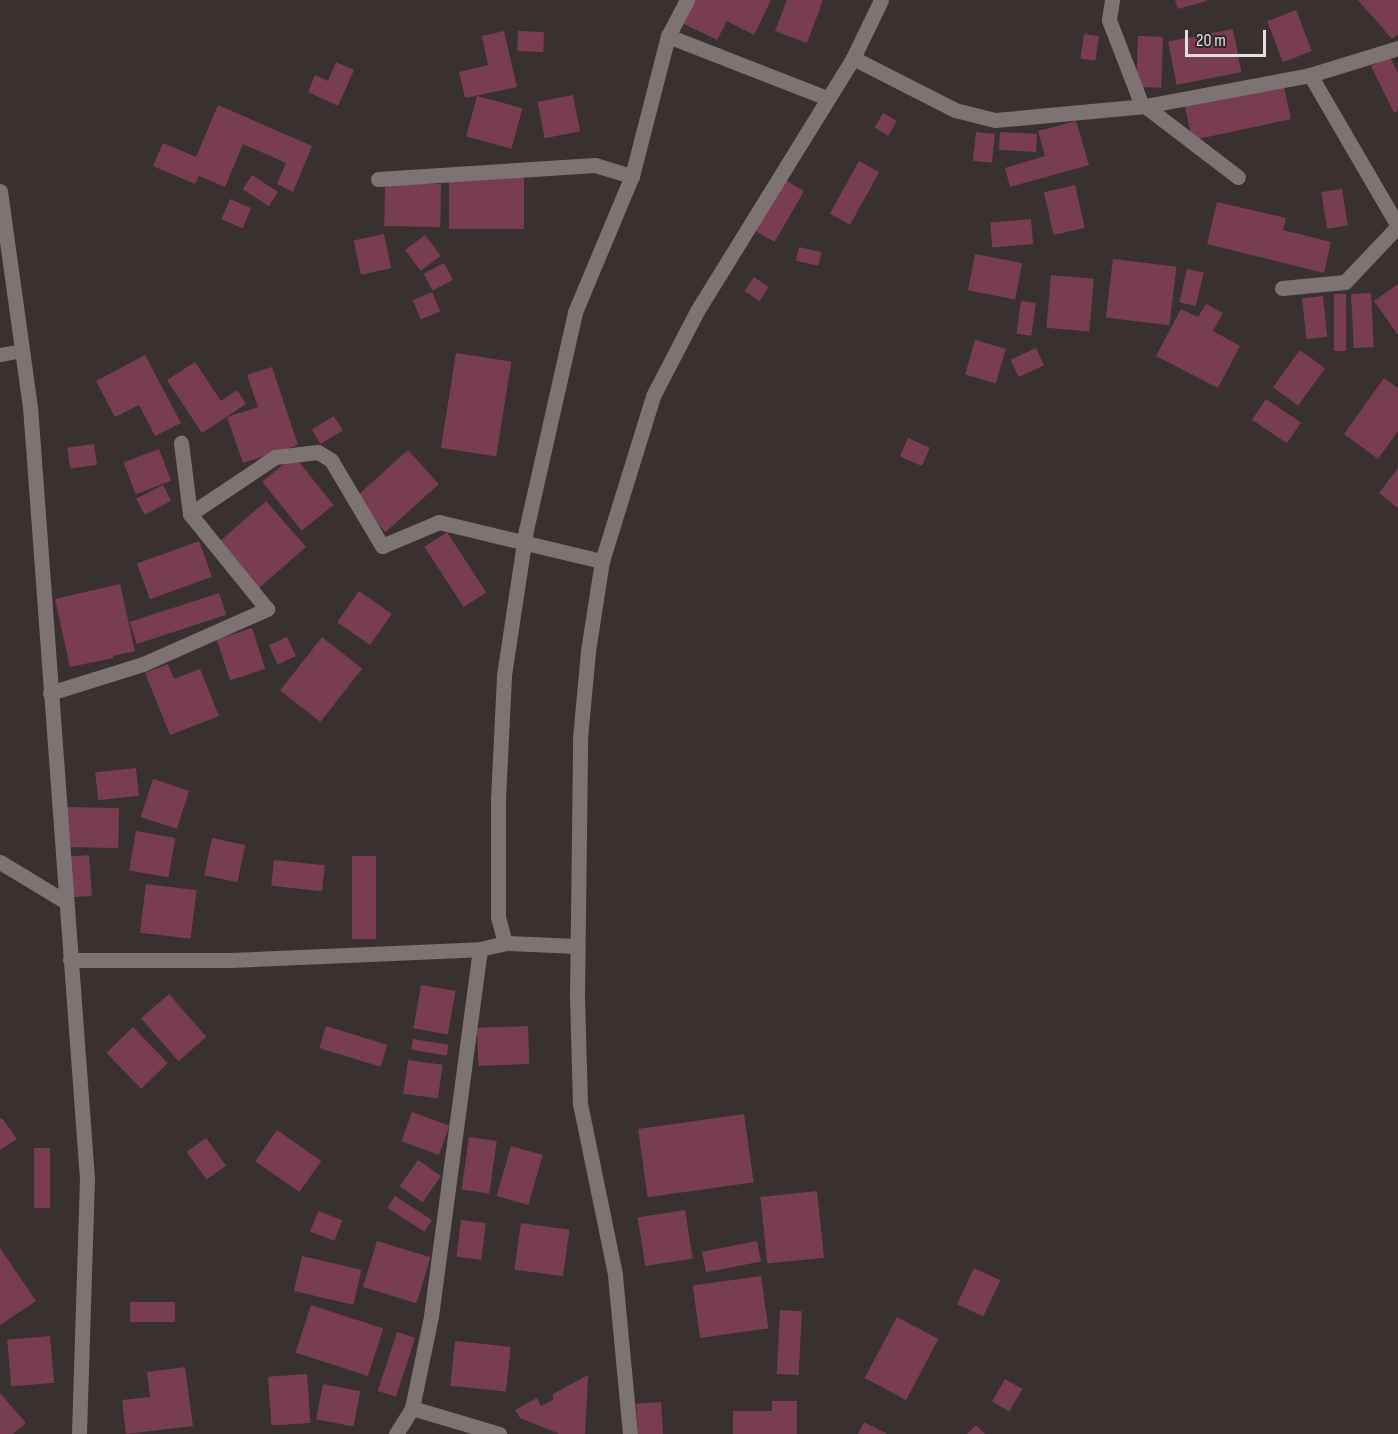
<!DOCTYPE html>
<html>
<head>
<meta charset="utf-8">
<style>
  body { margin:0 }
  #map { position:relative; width:1398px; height:1434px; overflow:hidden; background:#393030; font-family:"Sofia Sans Condensed",sans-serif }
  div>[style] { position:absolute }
  .building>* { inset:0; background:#793d53; transform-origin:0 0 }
  .lane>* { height:14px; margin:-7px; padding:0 7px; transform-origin:7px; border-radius:7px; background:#7e7373 }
  .street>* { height:15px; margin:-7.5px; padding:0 7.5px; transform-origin:7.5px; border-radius:7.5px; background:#7e7373 }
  span { translate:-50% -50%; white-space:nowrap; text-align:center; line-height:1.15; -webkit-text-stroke:4.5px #2f2626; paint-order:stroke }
  .scale { position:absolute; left:1185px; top:30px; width:81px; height:27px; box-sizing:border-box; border:3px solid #e4dede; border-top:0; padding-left:8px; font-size:18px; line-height:21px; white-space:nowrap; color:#e4dede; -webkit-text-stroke:4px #2f2626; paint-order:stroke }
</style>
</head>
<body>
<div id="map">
  <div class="building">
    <div style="clip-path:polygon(694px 0,771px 0,754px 35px,727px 21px,717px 40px,682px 23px)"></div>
    <div style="clip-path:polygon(787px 0,823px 0,807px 43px,775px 31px)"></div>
    <div style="clip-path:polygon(1175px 0,1207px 0,1207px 1px,1178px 9px)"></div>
    <div style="clip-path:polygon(1358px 0,1398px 0,1398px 34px,1392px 39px)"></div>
    <div style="left:1296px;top:10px;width:44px;height:31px;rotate:69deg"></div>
    <div style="left:1233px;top:29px;width:44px;height:66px;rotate:79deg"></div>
    <div style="clip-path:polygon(504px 31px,517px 87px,465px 98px,459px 72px,488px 65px,482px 36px)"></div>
    <div style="left:518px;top:31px;width:26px;height:20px;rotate:2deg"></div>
    <div style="left:1084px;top:34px;width:15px;height:25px;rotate:8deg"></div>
    <div style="left:1138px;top:36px;width:25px;height:51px;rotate:2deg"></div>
    <div style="clip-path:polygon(1390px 57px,1398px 73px,1398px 111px,1394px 113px,1371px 66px)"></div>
    <div style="clip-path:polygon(336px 62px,354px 70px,338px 106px,308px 92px,315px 75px,328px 81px)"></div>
    <div style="left:1283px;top:82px;width:38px;height:101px;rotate:78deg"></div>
    <div style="left:573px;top:95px;width:37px;height:36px;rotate:79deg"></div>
    <div style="left:477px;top:96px;width:47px;height:42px;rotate:15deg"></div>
    <div style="clip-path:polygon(218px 105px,312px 146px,293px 192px,277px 184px,286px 163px,243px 144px,225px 187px,199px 176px,195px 184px,153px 166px,163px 143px,196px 157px)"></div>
    <div style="left:883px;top:113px;width:16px;height:17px;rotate:30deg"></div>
    <div style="clip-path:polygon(1076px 121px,1089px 165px,1010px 187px,1005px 168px,1045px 156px,1038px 131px)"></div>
    <div style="left:976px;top:132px;width:19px;height:29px;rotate:6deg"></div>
    <div style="left:1000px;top:132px;width:37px;height:18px;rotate:3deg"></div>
    <div style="left:859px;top:161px;width:23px;height:60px;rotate:29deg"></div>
    <div style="left:252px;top:175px;width:31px;height:17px;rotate:33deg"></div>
    <div style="left:449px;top:175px;width:75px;height:54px"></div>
    <div style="left:785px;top:180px;width:22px;height:59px;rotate:30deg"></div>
    <div style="left:385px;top:183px;width:56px;height:43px;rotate:1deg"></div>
    <div style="left:1075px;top:185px;width:44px;height:32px;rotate:77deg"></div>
    <div style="left:1342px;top:189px;width:37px;height:21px;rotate:81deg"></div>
    <div style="left:230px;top:199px;width:23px;height:22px;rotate:23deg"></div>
    <div style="clip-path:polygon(1217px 202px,1286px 218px,1283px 230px,1331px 242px,1324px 273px,1207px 244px)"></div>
    <div style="left:1031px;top:219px;width:25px;height:41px;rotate:85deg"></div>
    <div style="left:384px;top:234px;width:35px;height:31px;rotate:78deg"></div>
    <div style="left:425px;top:235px;width:26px;height:25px;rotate:53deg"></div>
    <div style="left:799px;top:247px;width:23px;height:14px;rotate:13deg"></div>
    <div style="left:975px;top:254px;width:48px;height:37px;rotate:11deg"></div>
    <div style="left:1113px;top:259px;width:64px;height:59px;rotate:7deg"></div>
    <div style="left:444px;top:263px;width:19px;height:23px;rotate:62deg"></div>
    <div style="left:1187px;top:269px;width:17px;height:34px;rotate:13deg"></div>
    <div style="left:1051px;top:275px;width:43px;height:53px;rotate:5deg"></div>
    <div style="left:754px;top:277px;width:18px;height:17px;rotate:34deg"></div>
    <div style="clip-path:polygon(1398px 284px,1398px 335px,1374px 301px)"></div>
    <div style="left:432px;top:292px;width:21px;height:21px;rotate:67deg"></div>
    <div style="left:1371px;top:293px;width:54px;height:20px;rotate:87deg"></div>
    <div style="left:1334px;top:294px;width:12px;height:57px"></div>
    <div style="left:1323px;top:296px;width:41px;height:21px;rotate:84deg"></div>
    <div style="left:1021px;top:301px;width:15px;height:33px;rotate:8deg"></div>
    <div style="clip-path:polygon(1206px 304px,1223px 313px,1213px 331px,1240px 346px,1218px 388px,1156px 356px,1181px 309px,1198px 317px)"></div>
    <div style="left:975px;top:340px;width:32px;height:36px;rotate:16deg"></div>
    <div style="left:1036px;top:348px;width:19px;height:28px;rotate:65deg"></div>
    <div style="left:1300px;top:350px;width:31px;height:46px;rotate:36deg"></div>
    <div style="left:456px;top:353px;width:56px;height:96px;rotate:9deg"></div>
    <div style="clip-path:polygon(145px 355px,181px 423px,155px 436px,139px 405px,115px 417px,96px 381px)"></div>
    <div style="clip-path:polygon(195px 362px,221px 401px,237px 390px,246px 404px,202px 433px,167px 380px)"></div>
    <div style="clip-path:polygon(272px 367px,298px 445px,243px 463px,227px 417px,258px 407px,247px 375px)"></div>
    <div style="clip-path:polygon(1384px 378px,1398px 388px,1398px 431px,1378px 459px,1344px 434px)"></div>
    <div style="left:1266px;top:399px;width:42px;height:25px;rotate:34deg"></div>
    <div style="left:334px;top:416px;width:17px;height:26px;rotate:59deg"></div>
    <div style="left:908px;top:438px;width:24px;height:20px;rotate:24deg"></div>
    <div style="left:94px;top:444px;width:21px;height:27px;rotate:82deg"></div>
    <div style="left:159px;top:449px;width:34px;height:38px;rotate:69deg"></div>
    <div style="left:408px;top:450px;width:46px;height:72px;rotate:48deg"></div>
    <div style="left:294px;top:456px;width:63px;height:41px;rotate:51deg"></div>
    <div style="clip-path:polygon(1398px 468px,1398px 508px,1379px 493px)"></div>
    <div style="left:163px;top:485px;width:18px;height:30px;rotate:63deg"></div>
    <div style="left:266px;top:501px;width:61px;height:65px;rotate:49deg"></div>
    <div style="left:447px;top:532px;width:72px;height:27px;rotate:57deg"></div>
    <div style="left:199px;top:541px;width:38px;height:66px;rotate:70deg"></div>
    <div style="clip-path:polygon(120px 584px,135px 651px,113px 656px,113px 658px,70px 667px,55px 599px)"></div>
    <div style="left:359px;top:591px;width:40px;height:38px;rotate:35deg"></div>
    <div style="left:219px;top:593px;width:23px;height:94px;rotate:72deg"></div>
    <div style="left:252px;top:628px;width:43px;height:37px;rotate:72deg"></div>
    <div style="left:287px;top:637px;width:21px;height:20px;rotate:65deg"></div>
    <div style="left:322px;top:637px;width:51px;height:68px;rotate:38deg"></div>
    <div style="clip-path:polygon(168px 664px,174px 679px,200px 669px,219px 716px,170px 735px,145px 673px)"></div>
    <div style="left:136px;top:768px;width:28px;height:41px;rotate:84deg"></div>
    <div style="left:153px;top:779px;width:38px;height:40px;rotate:18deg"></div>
    <div style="left:66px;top:807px;width:53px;height:40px;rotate:1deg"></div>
    <div style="left:136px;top:831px;width:40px;height:40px;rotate:10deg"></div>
    <div style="left:212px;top:838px;width:34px;height:38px;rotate:12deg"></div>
    <div style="left:89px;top:855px;width:41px;height:20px;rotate:86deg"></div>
    <div style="left:352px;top:856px;width:24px;height:83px"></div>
    <div style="left:274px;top:860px;width:51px;height:26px;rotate:6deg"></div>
    <div style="left:146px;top:884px;width:51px;height:49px;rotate:7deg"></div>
    <div style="left:421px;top:985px;width:35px;height:44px;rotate:10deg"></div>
    <div style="left:169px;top:994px;width:57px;height:37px;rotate:49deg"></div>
    <div style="left:326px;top:1026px;width:64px;height:23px;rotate:17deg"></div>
    <div style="left:528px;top:1026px;width:38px;height:51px;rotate:88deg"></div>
    <div style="left:133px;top:1027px;width:50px;height:37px;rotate:46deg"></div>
    <div style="left:413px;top:1039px;width:36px;height:11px;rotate:9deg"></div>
    <div style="left:408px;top:1060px;width:35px;height:34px;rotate:8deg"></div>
    <div style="left:412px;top:1112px;width:40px;height:31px;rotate:20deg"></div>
    <div style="left:744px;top:1114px;width:69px;height:107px;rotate:82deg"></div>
    <div style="clip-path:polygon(2px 1118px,17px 1139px,0 1150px,0 1119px)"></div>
    <div style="left:277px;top:1130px;width:54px;height:38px;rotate:35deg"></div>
    <div style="left:469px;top:1137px;width:28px;height:53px;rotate:8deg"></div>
    <div style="left:206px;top:1138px;width:34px;height:24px;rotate:54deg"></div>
    <div style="left:511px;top:1146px;width:33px;height:52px;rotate:16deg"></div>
    <div style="left:34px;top:1148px;width:16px;height:60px"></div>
    <div style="left:418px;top:1160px;width:28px;height:32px;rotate:35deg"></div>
    <div style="left:817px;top:1191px;width:67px;height:57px;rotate:84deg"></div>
    <div style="left:395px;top:1196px;width:44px;height:14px;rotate:33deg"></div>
    <div style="left:685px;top:1210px;width:49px;height:48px;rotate:81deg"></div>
    <div style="left:318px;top:1211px;width:26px;height:22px;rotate:21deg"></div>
    <div style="left:461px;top:1220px;width:25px;height:37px;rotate:7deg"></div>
    <div style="left:521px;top:1223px;width:49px;height:47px;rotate:8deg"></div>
    <div style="left:377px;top:1241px;width:56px;height:48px;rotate:17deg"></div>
    <div style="left:757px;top:1241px;width:21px;height:56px;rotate:79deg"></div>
    <div style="clip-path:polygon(0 1248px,36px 1301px,0 1325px)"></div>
    <div style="left:302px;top:1256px;width:61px;height:36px;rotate:13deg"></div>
    <div style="left:974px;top:1268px;width:29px;height:40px;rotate:25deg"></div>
    <div style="left:761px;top:1276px;width:53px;height:69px;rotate:82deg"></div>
    <div style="left:130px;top:1302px;width:45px;height:20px"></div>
    <div style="left:311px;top:1305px;width:76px;height:50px;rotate:18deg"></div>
    <div style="left:780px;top:1310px;width:22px;height:64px;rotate:3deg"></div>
    <div style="left:897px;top:1317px;width:47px;height:69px;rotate:28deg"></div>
    <div style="left:397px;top:1332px;width:19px;height:62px;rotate:18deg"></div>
    <div style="left:50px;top:1336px;width:47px;height:43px;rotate:85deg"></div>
    <div style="left:455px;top:1341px;width:56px;height:45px;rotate:6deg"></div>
    <div style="clip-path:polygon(185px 1367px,193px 1426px,126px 1434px,122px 1400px,150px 1397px,147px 1372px)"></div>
    <div style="left:307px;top:1374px;width:49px;height:39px;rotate:86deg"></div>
    <div style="clip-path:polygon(588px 1375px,585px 1434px,560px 1434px,520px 1418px,515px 1410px,537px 1398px,541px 1406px,553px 1400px,553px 1394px)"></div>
    <div style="left:1005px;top:1379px;width:20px;height:26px;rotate:30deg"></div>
    <div style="left:323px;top:1384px;width:38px;height:36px;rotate:11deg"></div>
    <div style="clip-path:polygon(0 1393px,26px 1423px,13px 1434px,0 1434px)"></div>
    <div style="clip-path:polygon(772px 1401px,797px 1401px,797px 1434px,733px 1434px,733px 1411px,772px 1411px)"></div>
    <div style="left:661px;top:1402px;width:32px;height:25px;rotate:86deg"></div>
    <div style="clip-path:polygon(864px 1422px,887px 1434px,858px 1434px)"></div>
    <div style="clip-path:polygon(976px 1425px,985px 1434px,967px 1434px)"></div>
  </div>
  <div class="lane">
    <div style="left:0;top:355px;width:22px;rotate:-10deg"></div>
  </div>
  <div class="street">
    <div style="left:1112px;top:0;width:20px;rotate:99deg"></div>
    <div style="left:1109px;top:20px;width:92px;rotate:69deg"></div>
    <div style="left:668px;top:36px;width:171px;rotate:21.3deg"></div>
    <div style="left:853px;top:58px;width:114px;rotate:27deg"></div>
    <div style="left:955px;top:110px;width:41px;rotate:14deg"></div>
    <div style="left:995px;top:120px;width:151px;rotate:-5.3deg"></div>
    <div style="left:1145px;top:106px;width:168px;rotate:-10.6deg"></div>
    <div style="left:1310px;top:75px;width:92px;rotate:-17.1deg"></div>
    <div style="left:1145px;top:106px;width:117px;rotate:37.4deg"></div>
    <div style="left:378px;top:179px;width:217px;rotate:-3.7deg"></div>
    <div style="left:595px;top:165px;width:39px;rotate:17deg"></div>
    <div style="left:0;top:191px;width:217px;rotate:82.1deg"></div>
    <div style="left:30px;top:406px;width:774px;rotate:85.78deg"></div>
    <div style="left:87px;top:1178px;width:256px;rotate:91.8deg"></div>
    <div style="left:1282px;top:288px;width:63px;rotate:-5.4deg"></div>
    <div style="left:1345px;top:282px;width:77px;rotate:-46.6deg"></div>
    <div style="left:1398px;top:226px;width:175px;rotate:-120.2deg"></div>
    <div style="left:190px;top:514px;width:102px;rotate:-33.8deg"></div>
    <div style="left:275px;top:457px;width:43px;rotate:-6.6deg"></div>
    <div style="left:318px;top:452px;width:15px;rotate:32deg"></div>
    <div style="left:331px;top:460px;width:100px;rotate:59.3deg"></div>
    <div style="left:382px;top:546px;width:62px;rotate:-22.8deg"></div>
    <div style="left:439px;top:522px;width:168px;rotate:13.5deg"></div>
    <div style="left:50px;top:693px;width:97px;rotate:-17.3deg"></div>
    <div style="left:143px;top:664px;width:136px;rotate:-23.9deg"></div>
    <div style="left:267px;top:609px;width:122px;rotate:-129deg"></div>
    <div style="left:190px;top:514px;width:72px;rotate:-97.2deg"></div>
    <div style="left:0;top:862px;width:77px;rotate:31.2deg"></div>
    <div style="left:505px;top:943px;width:27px;rotate:-105deg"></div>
    <div style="left:498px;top:917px;width:118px;rotate:-90deg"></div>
    <div style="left:498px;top:799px;width:124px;rotate:-87.2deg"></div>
    <div style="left:504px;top:675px;width:147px;rotate:-81.4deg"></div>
    <div style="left:526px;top:530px;width:223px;rotate:-77.3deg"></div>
    <div style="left:575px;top:312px;width:147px;rotate:-67.3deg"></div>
    <div style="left:632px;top:176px;width:145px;rotate:-75.6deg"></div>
    <div style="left:668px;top:36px;width:41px;rotate:-62.2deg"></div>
    <div style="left:70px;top:960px;width:161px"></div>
    <div style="left:231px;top:960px;width:249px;rotate:-2.5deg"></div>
    <div style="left:480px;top:949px;width:26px;rotate:-13deg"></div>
    <div style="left:505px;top:943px;width:72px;rotate:2.4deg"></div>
    <div style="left:412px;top:1408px;width:91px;rotate:16.6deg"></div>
    <div style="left:396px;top:1434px;width:31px;rotate:-58deg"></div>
    <div style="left:412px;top:1408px;width:94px;rotate:-78.3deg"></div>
    <div style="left:431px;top:1316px;width:370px;rotate:-82.4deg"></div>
    <div style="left:630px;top:1434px;width:161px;rotate:-95.4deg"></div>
    <div style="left:615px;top:1274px;width:174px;rotate:-101.6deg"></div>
    <div style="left:580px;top:1104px;width:107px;rotate:-91.6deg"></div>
    <div style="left:577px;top:997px;width:259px;rotate:-89.3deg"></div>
    <div style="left:580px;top:738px;width:87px;rotate:-84.7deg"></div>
    <div style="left:588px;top:651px;width:91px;rotate:-81.2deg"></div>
    <div style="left:602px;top:561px;width:173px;rotate:-72.8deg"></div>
    <div style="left:653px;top:396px;width:96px;rotate:-62.6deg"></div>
    <div style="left:697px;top:311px;width:297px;rotate:-58.3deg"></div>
    <div style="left:853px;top:58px;width:64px;rotate:-64.2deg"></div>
  </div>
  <div class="scale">20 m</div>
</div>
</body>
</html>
